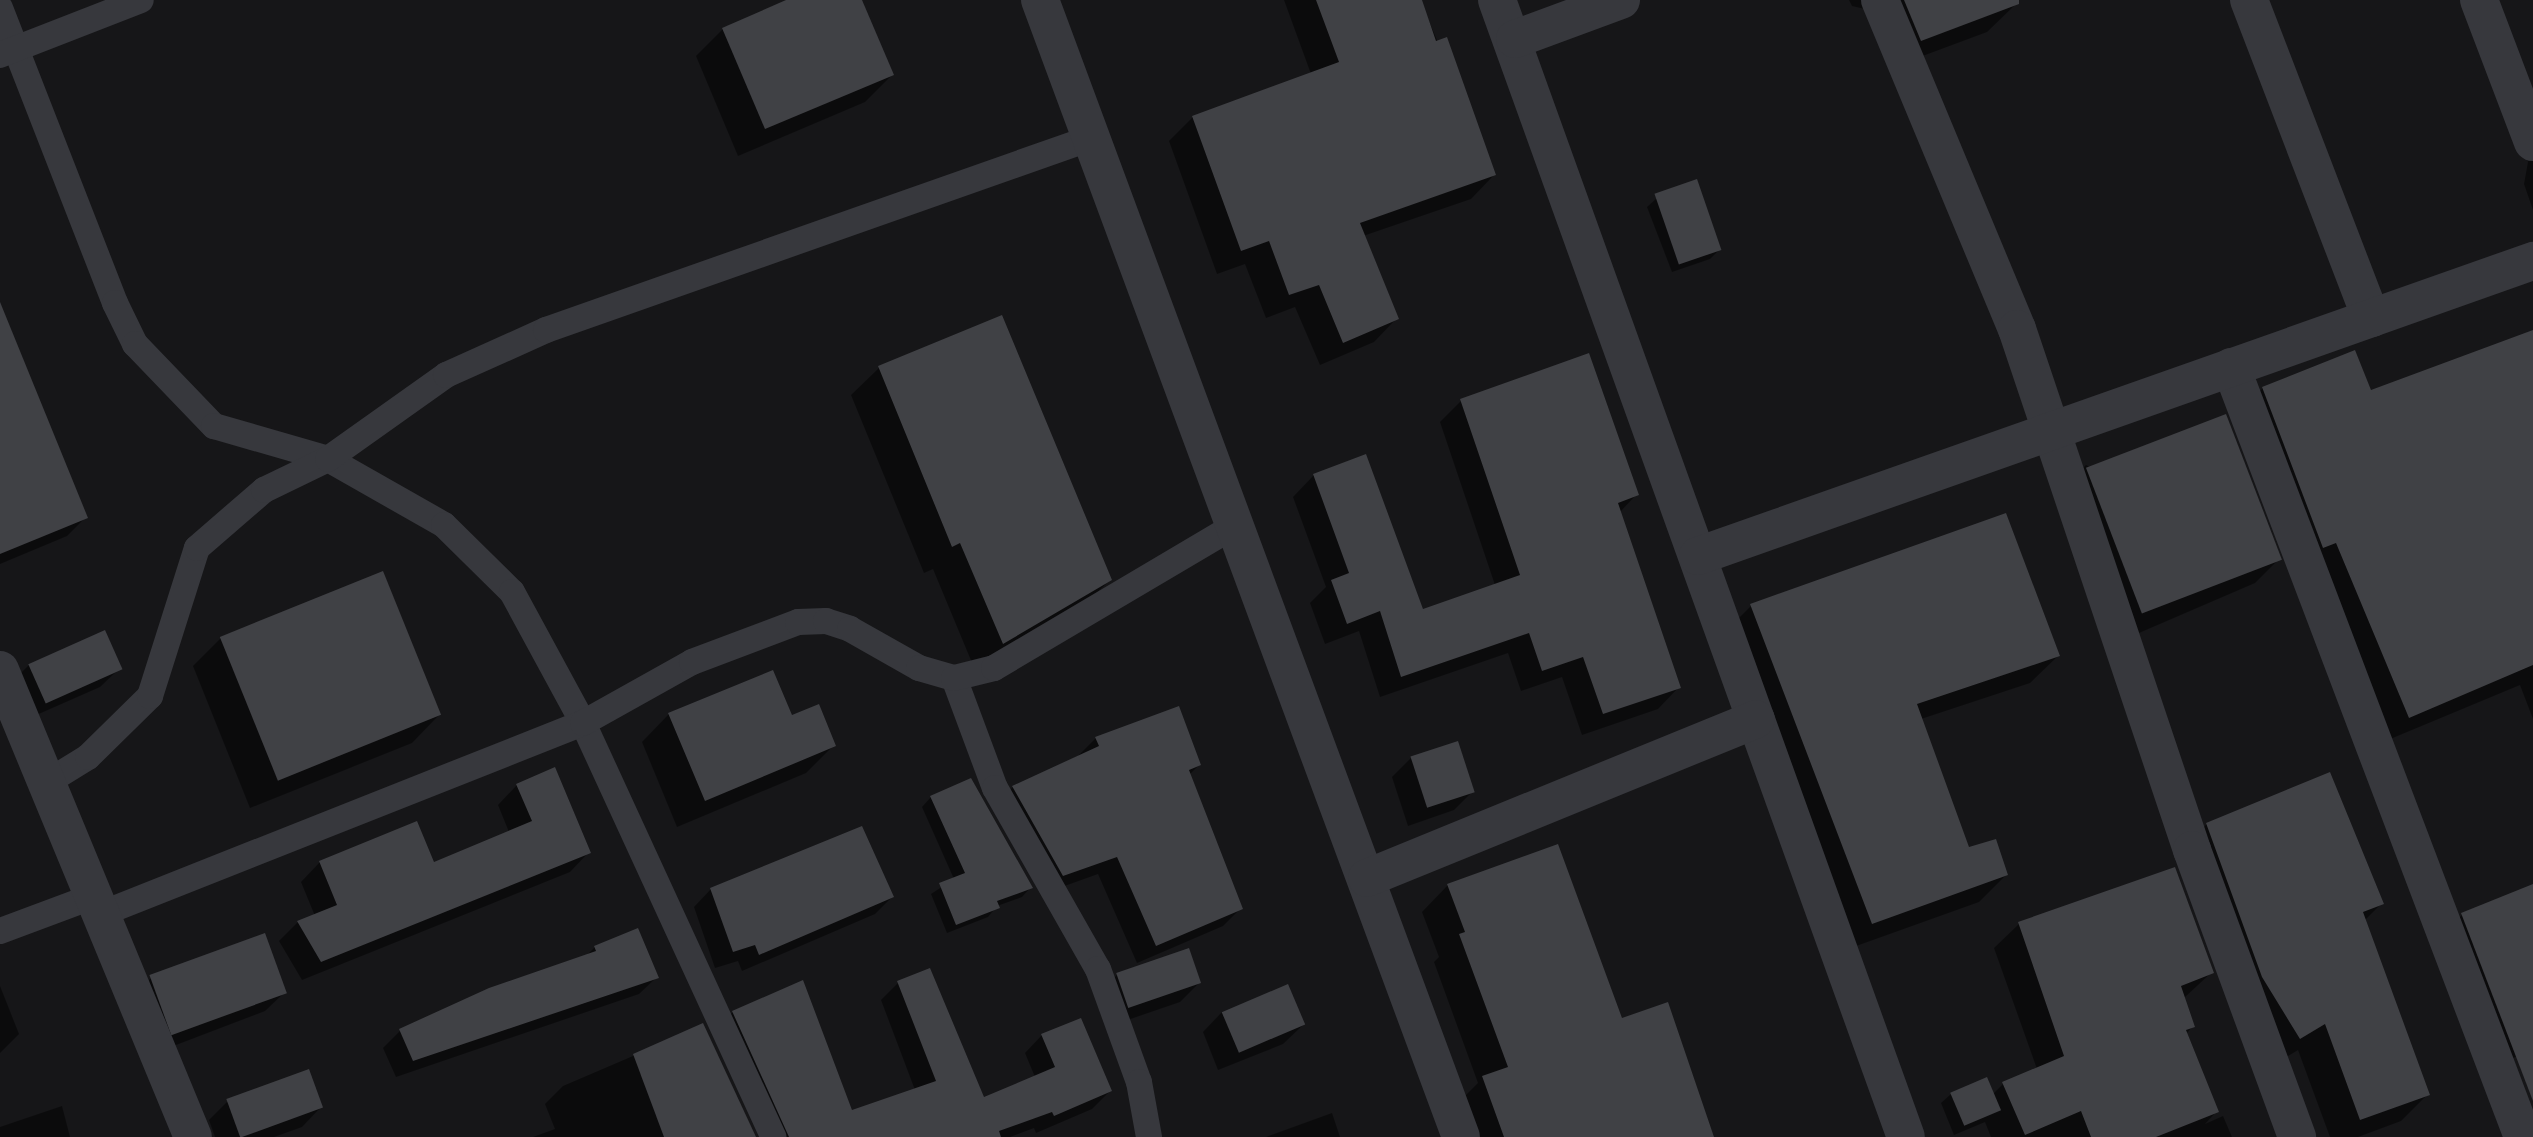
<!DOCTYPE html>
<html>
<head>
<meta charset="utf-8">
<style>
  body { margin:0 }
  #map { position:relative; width:2533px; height:1137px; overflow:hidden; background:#161618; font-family:Inter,sans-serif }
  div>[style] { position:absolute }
  .shadow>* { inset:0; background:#0007 }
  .building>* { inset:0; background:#404145; transform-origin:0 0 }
  .lane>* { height:26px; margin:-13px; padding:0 13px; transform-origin:13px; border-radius:13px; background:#37383d }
  .street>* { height:38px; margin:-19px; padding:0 19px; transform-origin:19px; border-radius:19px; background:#37383d }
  span { translate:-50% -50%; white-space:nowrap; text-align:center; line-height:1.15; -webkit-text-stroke:5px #111113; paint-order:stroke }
</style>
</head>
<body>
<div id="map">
  <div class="shadow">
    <div style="clip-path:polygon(791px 0,860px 0,892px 75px,865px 102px,738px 156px,696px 56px,723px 29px)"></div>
    <div style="clip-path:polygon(1284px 0,1420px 0,1494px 175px,1471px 199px,1363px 236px,1397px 318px,1374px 342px,1320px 365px,1295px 307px,1266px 318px,1245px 264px,1217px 274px,1169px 141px,1193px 117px,1311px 74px)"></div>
    <div style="clip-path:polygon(1849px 0,2013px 0,2015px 5px,1987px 32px,1893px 67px,1865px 9px,1852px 6px)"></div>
    <div style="clip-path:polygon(2533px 113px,2533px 210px,2524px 184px,2528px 162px,2516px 130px)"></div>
    <div style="clip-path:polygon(1657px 198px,1719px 250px,1710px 259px,1672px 272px,1647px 207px)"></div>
    <div style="clip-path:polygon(1001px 317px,1110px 580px,1082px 607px,975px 670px,933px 569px,924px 573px,851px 395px,879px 368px)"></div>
    <div style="clip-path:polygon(2533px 332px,2533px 719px,2520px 685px,2383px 742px,2237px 414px,2263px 388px,2370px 393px)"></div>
    <div style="clip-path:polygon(0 351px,86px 517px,67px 536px,0 564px)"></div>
    <div style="clip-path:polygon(1461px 401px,1637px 494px,1620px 512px,1679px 687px,1658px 709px,1582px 735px,1562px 677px,1521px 691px,1508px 653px,1380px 697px,1359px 631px,1325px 644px,1310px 603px,1326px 587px,1293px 497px,1314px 475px,1422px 611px,1495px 585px,1440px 422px)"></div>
    <div style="clip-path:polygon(2086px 465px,2279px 559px,2255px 583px,2118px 642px,2062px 489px)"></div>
    <div style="clip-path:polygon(1751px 606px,2058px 656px,2030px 683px,1921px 719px,1968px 849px,2006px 875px,1979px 902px,1845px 950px,1724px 633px)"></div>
    <div style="clip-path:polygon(221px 638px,439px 715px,412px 743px,250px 808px,193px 666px)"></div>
    <div style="clip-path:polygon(29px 665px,120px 668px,100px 687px,25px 720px,10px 684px)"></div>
    <div style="clip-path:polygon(669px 714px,791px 717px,834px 745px,806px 773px,677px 827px,642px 742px)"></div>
    <div style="clip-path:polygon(1096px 738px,1199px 765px,1189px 775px,1241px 908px,1223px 926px,1137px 963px,1098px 874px,1045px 893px,995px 805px,1013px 787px,1078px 756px)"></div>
    <div style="clip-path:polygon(1411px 758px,1473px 791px,1454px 810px,1408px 826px,1392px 777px)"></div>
    <div style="clip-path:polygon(517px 785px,589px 852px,570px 872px,302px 980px,279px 941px,298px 922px,315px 916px,301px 882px,320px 862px,433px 865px,509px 832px,498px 805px)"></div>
    <div style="clip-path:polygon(931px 797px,1031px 887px,1022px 897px,997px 906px,988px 917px,947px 933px,931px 894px,954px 879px,922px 807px)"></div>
    <div style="clip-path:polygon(2207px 824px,2382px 903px,2364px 921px,2428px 1094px,2401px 1121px,2358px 1137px,2330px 1137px,2298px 1050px,2273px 1065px,2180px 851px)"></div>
    <div style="clip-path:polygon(2174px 870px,2212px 972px,2184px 998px,2193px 1026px,2186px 1034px,2217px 1111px,2205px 1124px,2223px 1116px,2232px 1137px,1991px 1137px,1985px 1122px,1954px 1135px,1941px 1103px,1951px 1094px,1986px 1079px,1993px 1094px,2003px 1084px,2037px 1069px,1994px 948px,2019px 924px)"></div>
    <div style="clip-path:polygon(1448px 885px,1621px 1020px,1712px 1137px,1469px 1137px,1457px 1104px,1478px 1083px,1434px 962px,1439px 957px,1422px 912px)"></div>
    <div style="clip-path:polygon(2533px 886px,2533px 1050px,2485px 1069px,2436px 941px,2462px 915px)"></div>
    <div style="clip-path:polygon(711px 889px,892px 897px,875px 914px,742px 971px,738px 961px,715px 968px,694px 907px)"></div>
    <div style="clip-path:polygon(595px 947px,657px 977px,639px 994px,396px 1077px,383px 1048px,400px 1031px,586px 956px)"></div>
    <div style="clip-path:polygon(1117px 975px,1199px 983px,1180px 1002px,1110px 1026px,1098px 994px)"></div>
    <div style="clip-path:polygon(151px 978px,285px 992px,265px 1011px,155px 1053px,132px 997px)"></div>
    <div style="clip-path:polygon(898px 983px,983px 1099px,1035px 1077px,1025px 1053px,1042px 1035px,1110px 1091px,1092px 1109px,1036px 1133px,1034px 1128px,1010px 1137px,765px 1137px,716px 1030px,733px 1012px,851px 1113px,915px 1090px,881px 1000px)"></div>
    <div style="clip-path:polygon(0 986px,19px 1034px,0 1053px)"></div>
    <div style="clip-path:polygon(1222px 1012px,1303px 1025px,1283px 1044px,1218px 1070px,1203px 1032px)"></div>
    <div style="clip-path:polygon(703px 1026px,754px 1137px,533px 1137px,555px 1129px,545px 1104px,563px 1086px)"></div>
    <div style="clip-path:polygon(228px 1101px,321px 1107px,302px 1127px,274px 1137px,215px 1137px,209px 1120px)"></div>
    <div style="clip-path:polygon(62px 1106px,70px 1137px,0 1137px,0 1127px)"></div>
    <div style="clip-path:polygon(1332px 1113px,1340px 1137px,1266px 1137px)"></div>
  </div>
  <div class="building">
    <div style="clip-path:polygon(786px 0,862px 0,894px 75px,765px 129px,722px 28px)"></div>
    <div style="clip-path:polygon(1316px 0,1422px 0,1436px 41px,1447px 37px,1496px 175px,1360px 223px,1399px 319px,1343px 343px,1319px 285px,1289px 295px,1269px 241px,1241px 251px,1192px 116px,1339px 62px)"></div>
    <div style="clip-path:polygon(1904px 0,2019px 0,2019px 4px,1921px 41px)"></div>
    <div style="left:1697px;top:179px;width:75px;height:45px;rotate:71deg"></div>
    <div style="clip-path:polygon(0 302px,88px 518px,0 554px)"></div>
    <div style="clip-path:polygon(1002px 315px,1112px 580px,1003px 644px,960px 543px,952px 547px,878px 366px)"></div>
    <div style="clip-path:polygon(2533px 330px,2533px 665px,2409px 718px,2336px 543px,2323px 548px,2262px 387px,2355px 350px,2371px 390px)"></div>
    <div style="clip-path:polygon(1589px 353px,1639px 495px,1618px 503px,1681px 688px,1603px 714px,1583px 657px,1542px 671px,1529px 633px,1401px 677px,1380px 611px,1347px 624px,1331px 580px,1349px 573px,1313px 474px,1366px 454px,1423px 609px,1520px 575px,1460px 399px)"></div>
    <div style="left:2226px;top:414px;width:156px;height:150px;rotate:69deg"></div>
    <div style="clip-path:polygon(2006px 513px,2060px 656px,1917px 704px,1969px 847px,1996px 839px,2008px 875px,1872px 924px,1750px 604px)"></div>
    <div style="left:383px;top:571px;width:155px;height:176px;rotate:68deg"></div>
    <div style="left:105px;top:630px;width:43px;height:84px;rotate:66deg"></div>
    <div style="clip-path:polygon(773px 670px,792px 715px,819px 704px,836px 746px,705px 801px,668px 713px)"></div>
    <div style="clip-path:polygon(1179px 706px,1201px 765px,1189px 770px,1243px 909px,1156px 946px,1117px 857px,1063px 876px,1012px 786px,1099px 746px,1095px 737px)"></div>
    <div style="left:1458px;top:741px;width:54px;height:50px;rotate:72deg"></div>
    <div style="clip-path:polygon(555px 767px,591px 853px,321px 962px,297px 921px,337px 905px,319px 861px,417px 821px,434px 862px,532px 821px,516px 784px)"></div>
    <div style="clip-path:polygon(2330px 772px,2384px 904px,2363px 912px,2430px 1095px,2360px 1120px,2325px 1024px,2300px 1039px,2262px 977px,2206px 823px)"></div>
    <div style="clip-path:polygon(971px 778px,1033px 888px,997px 901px,1000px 908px,956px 925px,939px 883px,965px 873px,930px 796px)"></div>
    <div style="clip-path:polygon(862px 826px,894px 897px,759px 955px,755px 945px,733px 952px,710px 888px)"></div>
    <div style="clip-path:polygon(1558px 844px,1622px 1018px,1668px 1002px,1714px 1137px,1504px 1137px,1482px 1076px,1508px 1067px,1459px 934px,1465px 932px,1447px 884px)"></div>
    <div style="clip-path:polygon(2175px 867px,2214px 973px,2181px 986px,2195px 1027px,2186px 1030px,2219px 1112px,2156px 1137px,2091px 1137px,2081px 1111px,2025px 1135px,2002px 1082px,2064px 1056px,2018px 922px)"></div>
    <div style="clip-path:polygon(2533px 884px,2533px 1101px,2461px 913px)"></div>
    <div style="clip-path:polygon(638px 928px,659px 978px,413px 1061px,399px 1029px,489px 988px,596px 951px,594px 946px)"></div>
    <div style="left:265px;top:933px;width:64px;height:123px;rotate:70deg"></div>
    <div style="left:1189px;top:948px;width:37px;height:77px;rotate:71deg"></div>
    <div style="clip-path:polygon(930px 968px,984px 1097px,1055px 1067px,1041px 1034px,1081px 1018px,1112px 1091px,1054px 1116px,1052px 1112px,999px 1131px,1001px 1137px,789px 1137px,732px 1011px,803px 980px,852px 1110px,936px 1081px,897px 981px)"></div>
    <div style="left:1288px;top:984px;width:44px;height:72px;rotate:67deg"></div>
    <div style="clip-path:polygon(703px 1023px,756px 1137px,664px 1137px,633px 1054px)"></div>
    <div style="left:309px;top:1069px;width:41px;height:88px;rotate:70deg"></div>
    <div style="left:1987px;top:1077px;width:36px;height:40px;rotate:67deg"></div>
  </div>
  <div class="lane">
    <div style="left:0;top:8px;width:317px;rotate:68.7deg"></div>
    <div style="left:115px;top:303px;width:46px;rotate:64deg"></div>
    <div style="left:135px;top:344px;width:114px;rotate:46.1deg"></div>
    <div style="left:214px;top:426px;width:119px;rotate:16.1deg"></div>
    <div style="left:328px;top:459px;width:133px;rotate:29.6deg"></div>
    <div style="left:444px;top:525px;width:95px;rotate:44.6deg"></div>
    <div style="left:512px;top:592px;width:149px;rotate:61.5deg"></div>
    <div style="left:583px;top:723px;width:456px;rotate:65.3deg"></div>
    <div style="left:0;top:55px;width:151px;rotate:-21.3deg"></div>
    <div style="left:954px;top:678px;width:117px;rotate:69.6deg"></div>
    <div style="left:995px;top:788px;width:208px;rotate:60.4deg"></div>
    <div style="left:1098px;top:969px;width:120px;rotate:70.1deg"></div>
    <div style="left:1139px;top:1082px;width:56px;rotate:79.7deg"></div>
    <div style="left:46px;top:783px;width:49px;rotate:-31.8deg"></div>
    <div style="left:88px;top:757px;width:87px;rotate:-44.5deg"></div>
    <div style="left:150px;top:696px;width:155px;rotate:-72.4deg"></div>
    <div style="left:197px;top:548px;width:89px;rotate:-40.9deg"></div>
    <div style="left:264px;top:490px;width:71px;rotate:-25.8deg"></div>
    <div style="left:328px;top:459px;width:145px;rotate:-35.4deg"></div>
    <div style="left:446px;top:375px;width:110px;rotate:-24.2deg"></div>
    <div style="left:546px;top:330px;width:578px;rotate:-19.41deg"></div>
    <div style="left:101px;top:914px;width:518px;rotate:-21.62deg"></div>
    <div style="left:583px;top:723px;width:125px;rotate:-29.2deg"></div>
    <div style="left:692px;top:662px;width:113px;rotate:-20.7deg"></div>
    <div style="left:798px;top:622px;width:28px;rotate:-2deg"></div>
    <div style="left:826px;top:621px;width:25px;rotate:18deg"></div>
    <div style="left:850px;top:629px;width:79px;rotate:29.5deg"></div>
    <div style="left:919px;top:668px;width:36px;rotate:16deg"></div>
    <div style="left:954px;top:678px;width:41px;rotate:-14deg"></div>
    <div style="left:994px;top:668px;width:281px;rotate:-30.6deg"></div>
    <div style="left:0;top:931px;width:100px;rotate:-20.4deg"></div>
  </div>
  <div class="street">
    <div style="left:1040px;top:0;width:1212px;rotate:69.68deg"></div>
    <div style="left:1497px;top:0;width:1208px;rotate:70.22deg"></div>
    <div style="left:1880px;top:0;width:356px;rotate:67.4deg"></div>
    <div style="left:2017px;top:329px;width:550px;rotate:71.43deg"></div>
    <div style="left:2192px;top:850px;width:306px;rotate:69.9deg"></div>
    <div style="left:2249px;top:0;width:341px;rotate:69deg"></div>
    <div style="left:2479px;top:0;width:152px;rotate:69.2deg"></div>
    <div style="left:1515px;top:39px;width:113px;rotate:-20.2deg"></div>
    <div style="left:2231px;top:367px;width:824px;rotate:69.23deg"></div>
    <div style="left:1698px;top:556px;width:886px;rotate:-19.46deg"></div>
    <div style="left:0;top:670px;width:505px;rotate:67.55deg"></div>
    <div style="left:1367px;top:878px;width:420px;rotate:-22.2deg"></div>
  </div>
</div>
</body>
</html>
